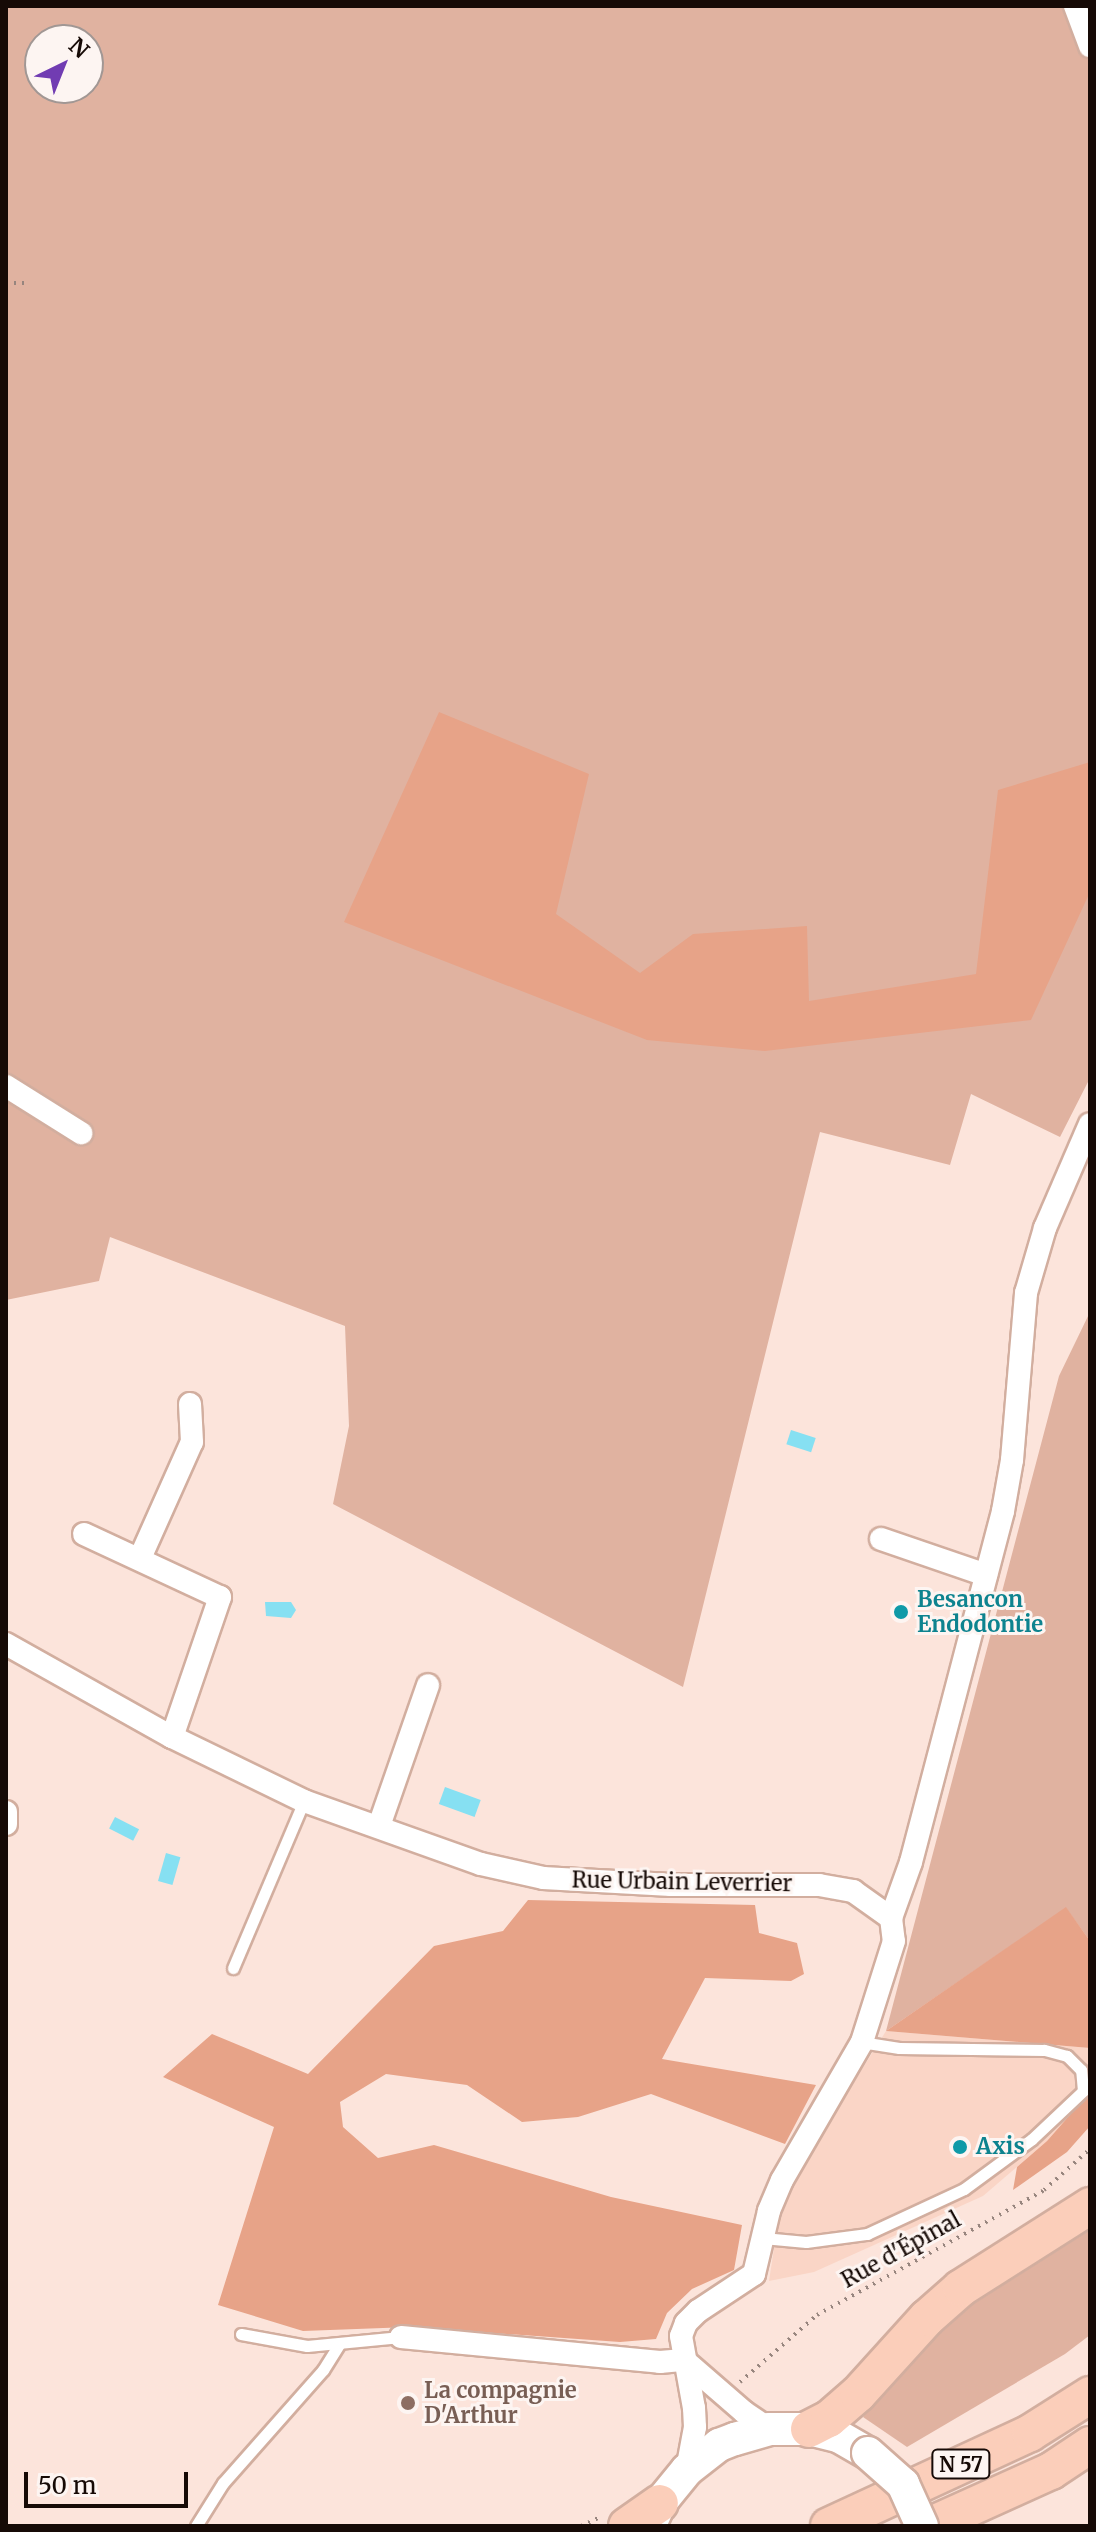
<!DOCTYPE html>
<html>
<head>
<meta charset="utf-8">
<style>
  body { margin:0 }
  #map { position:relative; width:1096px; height:2532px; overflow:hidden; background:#fce4db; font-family:Merriweather,serif }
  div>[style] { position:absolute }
  .built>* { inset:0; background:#fad5c6 }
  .green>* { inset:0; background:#e0b2a0 }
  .forest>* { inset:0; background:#e7a388 }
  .water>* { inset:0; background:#86e0f2; transform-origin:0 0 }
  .path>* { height:4px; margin-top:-2px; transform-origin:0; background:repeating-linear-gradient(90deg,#97857e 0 2px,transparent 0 8px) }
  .roads { filter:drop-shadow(2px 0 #d2ae9f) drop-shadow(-2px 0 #d2ae9f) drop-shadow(0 2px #d2ae9f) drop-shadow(0 -2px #d2ae9f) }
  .service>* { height:11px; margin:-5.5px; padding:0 5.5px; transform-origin:5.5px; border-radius:5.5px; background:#fff }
  .minor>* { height:22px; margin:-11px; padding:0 11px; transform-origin:11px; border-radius:11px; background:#fff }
  .secondary>* { height:32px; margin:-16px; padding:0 16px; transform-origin:16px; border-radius:16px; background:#fff }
  .trunk>* { height:36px; margin:-18px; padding:0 18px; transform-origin:18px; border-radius:18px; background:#fbceba }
  .bridges { filter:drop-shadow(2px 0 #d2ae9f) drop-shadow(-2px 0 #d2ae9f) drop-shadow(0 2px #d2ae9f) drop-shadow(0 -2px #d2ae9f) }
  .secondary-bridge>* { height:32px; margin:-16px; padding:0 16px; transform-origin:16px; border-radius:16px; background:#fff }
  .dots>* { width:22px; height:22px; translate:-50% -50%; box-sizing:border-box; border:4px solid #fdf5f2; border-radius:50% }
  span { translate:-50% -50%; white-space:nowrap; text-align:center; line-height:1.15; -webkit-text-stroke:6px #fdf5f2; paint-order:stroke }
  .shield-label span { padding:2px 6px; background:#fdf5f2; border:2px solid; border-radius:6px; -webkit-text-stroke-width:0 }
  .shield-label { font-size:20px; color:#160a06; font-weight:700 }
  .culture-label { font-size:22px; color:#0d838f; font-weight:700 }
  .left { translate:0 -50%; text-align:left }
  .street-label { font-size:22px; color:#160a06 }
  .education-label { font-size:22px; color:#785e54; font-weight:700 }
  .frame { position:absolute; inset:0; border:8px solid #160a06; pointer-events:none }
  .north { position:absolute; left:24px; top:24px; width:80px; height:80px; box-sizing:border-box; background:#fdf5f2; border:2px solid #a19794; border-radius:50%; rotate:43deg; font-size:22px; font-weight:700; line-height:32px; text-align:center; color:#160a06 }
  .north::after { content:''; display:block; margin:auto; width:28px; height:36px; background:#713cb2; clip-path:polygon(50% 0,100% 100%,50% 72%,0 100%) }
  .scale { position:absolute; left:24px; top:2472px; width:164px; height:36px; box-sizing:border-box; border:4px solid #160a06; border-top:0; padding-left:10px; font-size:24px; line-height:28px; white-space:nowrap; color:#160a06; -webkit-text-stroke:6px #fdf5f2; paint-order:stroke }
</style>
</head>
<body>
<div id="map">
  <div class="built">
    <div style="clip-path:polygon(886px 2031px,1090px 2048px,1090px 2092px,1047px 2141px,983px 2196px,814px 2272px,769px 2281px,782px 2197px)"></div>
  </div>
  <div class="green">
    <div style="clip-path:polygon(evenodd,6px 6px,1086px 6px,1090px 16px,1090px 1078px,1060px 1137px,971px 1094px,950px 1165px,820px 1132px,683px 1687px,333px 1504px,349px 1426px,345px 1326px,110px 1237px,99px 1281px,6px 1300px,6px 6px,40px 40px,88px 40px,88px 88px,40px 88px,40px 40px)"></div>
    <div style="clip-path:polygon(1090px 1312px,1090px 1941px,1066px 1908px,886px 2031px,1059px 1376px)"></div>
    <div style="clip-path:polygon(1090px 2228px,1090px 2335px,1065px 2354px,907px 2447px,863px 2417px,923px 2341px,956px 2311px)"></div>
  </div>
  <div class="forest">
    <div style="clip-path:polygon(439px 712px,589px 774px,556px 914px,640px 973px,693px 934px,807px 926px,809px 1001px,976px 974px,998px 790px,1090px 762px,1090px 892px,1031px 1020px,765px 1051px,647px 1040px,344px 922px)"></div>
    <div style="clip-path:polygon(528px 1900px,755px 1905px,759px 1933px,797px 1943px,804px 1974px,791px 1981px,705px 1978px,662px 2059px,816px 2085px,785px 2144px,651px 2094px,578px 2117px,522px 2122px,467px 2085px,386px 2074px,340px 2102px,343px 2127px,378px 2158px,434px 2145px,611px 2197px,742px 2225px,734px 2270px,692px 2289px,667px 2313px,656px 2339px,620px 2342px,410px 2327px,303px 2331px,218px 2305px,274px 2127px,163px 2077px,212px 2034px,308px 2074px,434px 1946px,503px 1931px)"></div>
    <div style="clip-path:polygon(1066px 1907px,1090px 1941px,1090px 2048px,886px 2031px)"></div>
    <div style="clip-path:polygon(1090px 2092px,1090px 2126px,1067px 2152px,1013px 2190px,1017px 2167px,1047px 2141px)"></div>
  </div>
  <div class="water">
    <div style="left:791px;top:1430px;width:26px;height:15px;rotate:18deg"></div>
    <div style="clip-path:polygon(265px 1602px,291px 1602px,296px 1610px,291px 1618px,266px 1616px)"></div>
    <div style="left:445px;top:1787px;width:38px;height:18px;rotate:20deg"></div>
    <div style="left:115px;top:1817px;width:27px;height:13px;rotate:27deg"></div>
    <div style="left:166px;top:1853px;width:15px;height:29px;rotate:16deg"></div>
  </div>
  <div class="path">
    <div style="left:6px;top:283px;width:18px"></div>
    <div style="left:740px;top:2382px;width:102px;rotate:-41deg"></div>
    <div style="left:817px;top:2315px;width:259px;rotate:-28.8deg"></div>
    <div style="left:1044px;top:2190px;width:62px;rotate:-41.7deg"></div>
    <div style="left:581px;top:2526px;width:21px;rotate:-25deg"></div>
  </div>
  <div class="roads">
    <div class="service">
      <div style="left:233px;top:1968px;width:181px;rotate:-67deg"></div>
      <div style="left:763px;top:2238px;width:43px;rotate:5.3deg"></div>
      <div style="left:806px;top:2242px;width:62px;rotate:-7.5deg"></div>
      <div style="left:867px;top:2234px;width:107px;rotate:-24.9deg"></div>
      <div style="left:964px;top:2189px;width:84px;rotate:-36.3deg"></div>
      <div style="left:1032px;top:2139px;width:70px;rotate:-43.3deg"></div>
      <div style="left:1083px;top:2091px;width:21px;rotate:-95deg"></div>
      <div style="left:1081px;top:2070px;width:20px;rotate:-135deg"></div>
      <div style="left:1067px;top:2056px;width:24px;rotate:-165deg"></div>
      <div style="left:1044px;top:2050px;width:145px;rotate:-179.2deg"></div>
      <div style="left:899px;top:2048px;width:37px;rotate:-171deg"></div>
      <div style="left:241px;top:2334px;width:67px;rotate:10.3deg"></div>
      <div style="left:307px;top:2346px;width:94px;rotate:-5.5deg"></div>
      <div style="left:196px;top:2526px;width:51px;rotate:-57.9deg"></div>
      <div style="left:223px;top:2483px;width:151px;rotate:-48.5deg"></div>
      <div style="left:323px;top:2370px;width:31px;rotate:-58deg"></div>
    </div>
    <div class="minor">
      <div style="left:1075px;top:6px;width:43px;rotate:69.4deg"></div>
      <div style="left:6px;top:1086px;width:89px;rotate:32.1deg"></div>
      <div style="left:84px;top:1534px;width:150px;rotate:24.9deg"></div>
      <div style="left:220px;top:1597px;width:148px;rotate:108.9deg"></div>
      <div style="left:881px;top:1539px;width:111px;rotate:18.9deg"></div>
      <div style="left:140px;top:1558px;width:127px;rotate:-65.9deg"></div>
      <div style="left:192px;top:1442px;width:38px;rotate:-93deg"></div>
      <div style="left:6px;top:1644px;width:190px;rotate:29.3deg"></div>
      <div style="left:172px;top:1737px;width:147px;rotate:25.9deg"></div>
      <div style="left:304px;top:1801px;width:188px;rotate:19.6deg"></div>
      <div style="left:481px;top:1864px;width:64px;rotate:12.7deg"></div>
      <div style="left:543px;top:1878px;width:128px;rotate:3.1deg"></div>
      <div style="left:671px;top:1885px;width:148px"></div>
      <div style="left:819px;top:1885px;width:35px;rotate:10deg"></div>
      <div style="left:853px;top:1891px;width:47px;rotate:35.4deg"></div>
      <div style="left:891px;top:1918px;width:23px;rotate:83deg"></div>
      <div style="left:894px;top:1941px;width:106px;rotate:107.6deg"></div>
      <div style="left:862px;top:2042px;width:160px;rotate:120.1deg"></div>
      <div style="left:782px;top:2180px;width:34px;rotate:113deg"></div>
      <div style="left:769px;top:2211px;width:65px;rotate:103.4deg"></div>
      <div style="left:754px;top:2274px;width:67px;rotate:146.5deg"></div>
      <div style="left:698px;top:2311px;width:17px;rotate:135deg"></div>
      <div style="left:686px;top:2323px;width:14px;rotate:111deg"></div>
      <div style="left:681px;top:2336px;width:73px;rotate:79.8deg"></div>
      <div style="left:694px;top:2408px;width:19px;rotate:87deg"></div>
      <div style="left:695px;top:2427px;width:44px;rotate:100.5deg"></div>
      <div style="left:6px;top:1812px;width:12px;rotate:90deg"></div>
      <div style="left:379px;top:1826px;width:149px;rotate:-70.8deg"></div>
      <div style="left:891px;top:1918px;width:59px;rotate:-70.3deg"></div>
      <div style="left:911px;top:1862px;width:363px;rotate:-75.3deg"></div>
      <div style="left:1003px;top:1511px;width:52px;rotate:-80deg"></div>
      <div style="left:1012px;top:1460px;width:168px;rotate:-85.2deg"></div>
      <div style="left:1026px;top:1293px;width:68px;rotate:-73.7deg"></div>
      <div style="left:1045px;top:1228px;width:113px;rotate:-66.6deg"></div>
      <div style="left:401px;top:2337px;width:260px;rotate:5.5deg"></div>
      <div style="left:660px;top:2362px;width:24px;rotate:-5deg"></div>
      <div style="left:684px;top:2360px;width:79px;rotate:40.9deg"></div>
      <div style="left:744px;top:2412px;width:30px;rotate:34deg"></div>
    </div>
    <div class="secondary">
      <div style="left:650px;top:2525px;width:24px;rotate:-66deg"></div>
      <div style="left:660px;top:2503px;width:43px;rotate:-50.7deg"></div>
      <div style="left:687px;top:2470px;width:41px;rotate:-38deg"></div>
      <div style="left:719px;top:2445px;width:17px;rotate:-21deg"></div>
      <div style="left:735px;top:2439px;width:35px;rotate:-16deg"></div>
      <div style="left:769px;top:2429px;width:40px"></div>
      <div style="left:809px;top:2429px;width:30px;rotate:14deg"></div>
      <div style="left:838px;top:2436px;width:34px;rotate:30deg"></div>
    </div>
    <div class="trunk">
      <div style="left:809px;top:2429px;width:22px;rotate:-27deg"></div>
      <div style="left:829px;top:2419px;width:38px;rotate:-41deg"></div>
      <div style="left:858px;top:2394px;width:103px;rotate:-47.8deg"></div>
      <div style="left:927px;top:2318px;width:45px;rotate:-41.4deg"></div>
      <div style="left:961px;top:2288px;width:153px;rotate:-32.4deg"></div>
      <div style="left:627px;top:2526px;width:40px;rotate:-34.9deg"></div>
      <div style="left:829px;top:2526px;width:221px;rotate:-24.8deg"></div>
      <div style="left:1030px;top:2433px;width:71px;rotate:-32.3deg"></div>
      <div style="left:929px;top:2526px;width:134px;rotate:-24.3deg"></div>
      <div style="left:1051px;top:2471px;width:47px;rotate:-33.7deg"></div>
    </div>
  </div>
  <div class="bridges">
    <div class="secondary-bridge">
      <div style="left:868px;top:2453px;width:47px;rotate:41.5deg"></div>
      <div style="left:903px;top:2484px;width:46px;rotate:65.7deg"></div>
    </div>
  </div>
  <div class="dots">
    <div style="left:901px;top:1612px;background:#0f9aa8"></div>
    <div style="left:960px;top:2147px;background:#0f9aa8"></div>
    <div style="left:408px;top:2403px;background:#8d6e63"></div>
  </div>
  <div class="shield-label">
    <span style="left:961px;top:2464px">N 57</span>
  </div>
  <div class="culture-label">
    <span class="left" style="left:917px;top:1612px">Besancon<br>Endodontie</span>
    <span class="left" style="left:976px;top:2147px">Axis</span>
  </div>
  <div class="street-label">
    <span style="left:682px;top:1882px;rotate:1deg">Rue Urbain Leverrier</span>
    <span style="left:901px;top:2250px;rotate:-29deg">Rue d'Épinal</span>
  </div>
  <div class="education-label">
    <span class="left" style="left:424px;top:2403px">La compagnie<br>D'Arthur</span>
  </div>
  <div class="frame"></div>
  <div class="north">N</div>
  <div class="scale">50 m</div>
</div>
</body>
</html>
